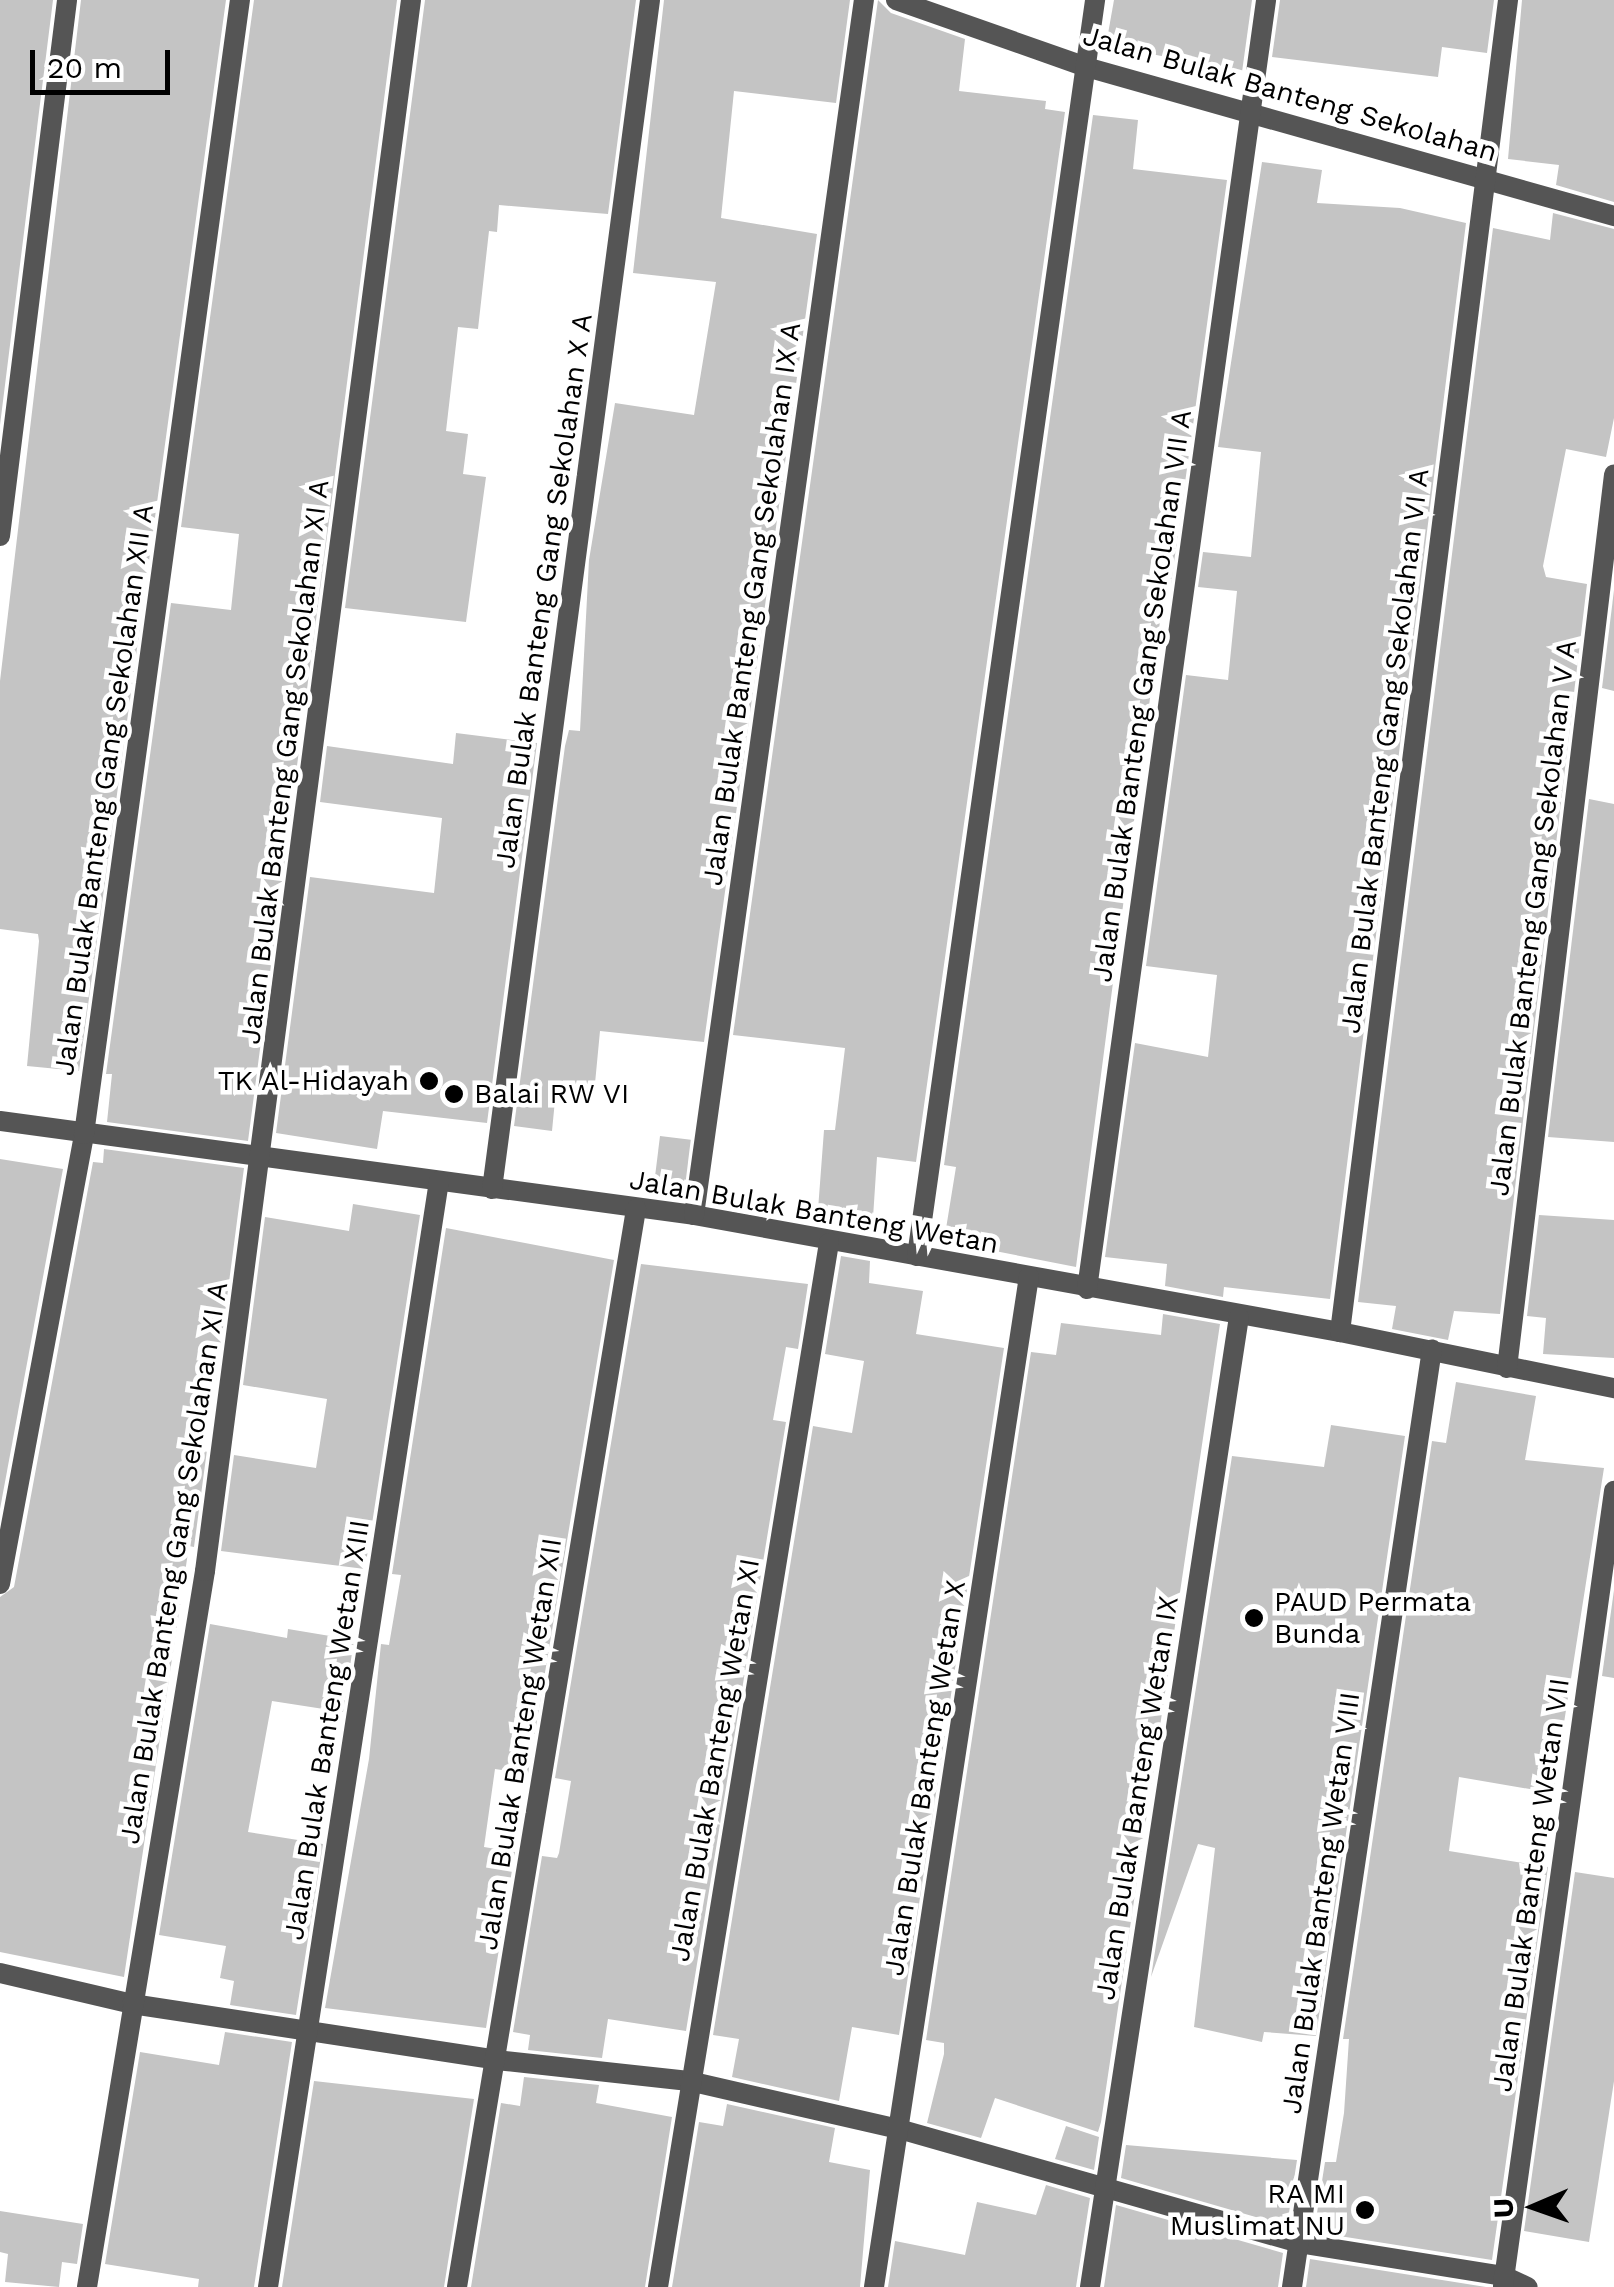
<!DOCTYPE html>
<html>
<head>
<meta charset="utf-8">
<style>
  body { margin:0 }
  #map { position:relative; width:1614px; height:2287px; overflow:hidden; background:#fff; font-family:"Work Sans",sans-serif }
  div>[style] { position:absolute }
  .building>* { inset:0; background:#c4c4c4; transform-origin:0 0 }
  .minor>* { height:20px; margin:-10px; padding:0 10px; transform-origin:10px; border-radius:10px; background:#555 }
  .dots>* { width:28px; height:28px; translate:-50% -50%; box-sizing:border-box; border:5px solid #fff; border-radius:50% }
  span { translate:-50% -50%; white-space:nowrap; text-align:center; line-height:1.15; -webkit-text-stroke:9px #fff; paint-order:stroke }
  .street-label { font-size:28px; color:#000 }
  .poi-label { font-size:28px; color:#000 }
  .right { translate:-100% -50%; text-align:right }
  .left { translate:0 -50%; text-align:left }
  .north { position:absolute; left:1484px; top:2157px; width:100px; height:100px; -webkit-text-stroke:8px #fff; paint-order:stroke; rotate:268deg; font-size:28px; font-weight:700; line-height:40px; text-align:center; color:#000 }
  .north::after { content:''; display:block; margin:auto; width:35px; height:45px; background:#000; clip-path:polygon(50% 0,100% 100%,50% 72%,0 100%) }
  .scale { position:absolute; left:30px; top:50px; width:140px; height:45px; box-sizing:border-box; border:5px solid #000; border-top:0; padding-left:12px; font-size:30px; line-height:35px; white-space:nowrap; color:#000; -webkit-text-stroke:8px #fff; paint-order:stroke }
</style>
</head>
<body>
<div id="map">
  <div class="building">
    <div style="clip-path:polygon(0 0,53px 0,0 425px)"></div>
    <div style="clip-path:polygon(81px 0,226px 0,79px 1071px,27px 1066px,39px 941px,38px 934px,0 929px,0 681px)"></div>
    <div style="clip-path:polygon(254px 0,397px 0,248px 1141px,107px 1122px,112px 1074px,106px 1074px,171px 603px,231px 610px,239px 534px,181px 527px)"></div>
    <div style="clip-path:polygon(425px 0,636px 0,608px 214px,499px 205px,497px 232px,489px 231px,478px 329px,458px 327px,446px 431px,468px 434px,463px 474px,486px 477px,466px 622px,345px 608px)"></div>
    <div style="clip-path:polygon(664px 0,850px 0,836px 103px,734px 91px,721px 218px,817px 234px,704px 1042px,600px 1031px,594px 1094px,556px 1090px,552px 1131px,514px 1126px,565px 746px,569px 730px,580px 731px,589px 560px,615px 403px,694px 415px,716px 282px,633px 273px)"></div>
    <div style="clip-path:polygon(878px 0,891px 13px,965px 39px,959px 91px,1046px 101px,1045px 109px,1065px 112px,916px 1162px,877px 1157px,872px 1233px,817px 1223px,824px 1130px,835px 1130px,845px 1048px,733px 1035px)"></div>
    <div style="clip-path:polygon(1114px 0,1252px 0,1242px 72px,1106px 45px)"></div>
    <div style="clip-path:polygon(1280px 0,1494px 0,1487px 53px,1442px 47px,1438px 77px,1272px 57px)"></div>
    <div style="clip-path:polygon(1522px 0,1614px 0,1614px 202px,1556px 185px,1559px 165px,1508px 159px)"></div>
    <div style="clip-path:polygon(1093px 115px,1138px 120px,1133px 169px,1227px 180px,1171px 584px,1165px 583px,1076px 1267px,944px 1241px,956px 1167px,944px 1165px)"></div>
    <div style="clip-path:polygon(1262px 162px,1322px 170px,1317px 203px,1400px 208px,1466px 223px,1330px 1299px,1224px 1287px,1223px 1297px,1165px 1286px,1167px 1264px,1105px 1257px,1135px 1043px,1208px 1057px,1217px 975px,1146px 966px,1186px 675px,1228px 680px,1237px 591px,1198px 587px,1203px 552px,1251px 557px,1261px 452px,1218px 447px)"></div>
    <div style="clip-path:polygon(1553px 213px,1614px 229px,1614px 418px,1606px 457px,1566px 449px,1543px 566px,1546px 577px,1587px 584px,1500px 1314px,1454px 1311px,1448px 1340px,1392px 1329px,1396px 1306px,1358px 1302px,1493px 228px,1550px 240px)"></div>
    <div style="clip-path:polygon(1614px 590px,1614px 691px,1602px 688px)"></div>
    <div style="clip-path:polygon(456px 733px,537px 743px,487px 1123px,383px 1111px,377px 1149px,276px 1133px,310px 877px,434px 893px,442px 818px,320px 802px,327px 746px,453px 764px)"></div>
    <div style="clip-path:polygon(1589px 799px,1614px 804px,1614px 1142px,1548px 1137px)"></div>
    <div style="left:660px;top:1136px;width:31px;height:60px;rotate:7deg"></div>
    <div style="clip-path:polygon(104px 1149px,244px 1168px,216px 1381px,211px 1380px,200px 1449px,207px 1450px,194px 1547px,189px 1546px,124px 1977px,0 1952px,0 1597px,14px 1587px,93px 1162px,103px 1163px)"></div>
    <div style="clip-path:polygon(0 1159px,63px 1169px,0 1509px)"></div>
    <div style="clip-path:polygon(353px 1204px,420px 1215px,365px 1569px,221px 1551px,234px 1455px,316px 1468px,327px 1399px,243px 1385px,265px 1217px,349px 1231px)"></div>
    <div style="clip-path:polygon(1539px 1215px,1614px 1220px,1614px 1358px,1543px 1354px,1546px 1318px,1527px 1316px)"></div>
    <div style="clip-path:polygon(446px 1228px,614px 1260px,528px 1774px,495px 1769px,484px 1847px,515px 1852px,486px 2028px,325px 2008px,369px 1759px,381px 1644px,389px 1645px,401px 1575px,392px 1574px)"></div>
    <div style="clip-path:polygon(841px 1256px,870px 1261px,869px 1283px,923px 1291px,916px 1334px,1004px 1348px,899px 2035px,852px 2027px,839px 2101px,732px 2077px,739px 2039px,713px 2035px,813px 1426px,852px 1433px,864px 1361px,825px 1354px)"></div>
    <div style="clip-path:polygon(641px 1264px,808px 1284px,798px 1349px,786px 1347px,773px 1420px,786px 1422px,686px 2031px,608px 2019px,602px 2058px,528px 2050px,530px 2035px,513px 2032px,542px 1856px,557px 1858px,559px 1853px,571px 1781px,555px 1778px)"></div>
    <div style="clip-path:polygon(1163px 1314px,1220px 1324px,1101px 2122px,1098px 2132px,995px 2098px,981px 2138px,927px 2123px,944px 2054px,944px 2043px,926px 2040px,1031px 1352px,1056px 1355px,1061px 1323px,1161px 1335px)"></div>
    <div style="clip-path:polygon(1456px 1382px,1536px 1396px,1525px 1460px,1604px 1468px,1553px 1793px,1459px 1777px,1449px 1851px,1548px 1867px,1492px 2260px,1314px 2232px,1325px 2162px,1336px 2162px,1344px 2113px,1349px 2039px,1343px 2039px,1432px 1441px,1446px 1443px)"></div>
    <div style="clip-path:polygon(1331px 1425px,1405px 1436px,1316px 2036px,1264px 2032px,1262px 2042px,1194px 2027px,1215px 1848px,1198px 1844px,1151px 1977px,1232px 1456px,1324px 1467px)"></div>
    <div style="clip-path:polygon(1614px 1590px,1614px 1678px,1602px 1676px)"></div>
    <div style="clip-path:polygon(210px 1624px,287px 1638px,288px 1629px,354px 1640px,343px 1712px,272px 1701px,248px 1832px,323px 1844px,296px 2015px,230px 2005px,234px 1981px,220px 1978px,226px 1946px,159px 1935px)"></div>
    <div style="clip-path:polygon(1575px 1872px,1614px 1878px,1614px 2081px,1589px 2242px,1524px 2231px)"></div>
    <div style="clip-path:polygon(225px 2032px,292px 2042px,254px 2287px,198px 2287px,199px 2279px,105px 2264px,140px 2052px,219px 2065px)"></div>
    <div style="clip-path:polygon(524px 2077px,599px 2085px,596px 2103px,672px 2117px,645px 2287px,471px 2287px,501px 2103px,520px 2106px)"></div>
    <div style="clip-path:polygon(314px 2081px,474px 2099px,444px 2287px,282px 2287px)"></div>
    <div style="clip-path:polygon(727px 2104px,835px 2128px,829px 2162px,870px 2170px,860px 2287px,672px 2287px,699px 2122px,723px 2126px)"></div>
    <div style="clip-path:polygon(1066px 2126px,1099px 2137px,1094px 2170px,1055px 2159px)"></div>
    <div style="clip-path:polygon(1126px 2145px,1297px 2160px,1287px 2226px,1121px 2178px)"></div>
    <div style="clip-path:polygon(1046px 2185px,1090px 2198px,1076px 2287px,888px 2287px,895px 2241px,965px 2255px,977px 2202px,1036px 2215px)"></div>
    <div style="clip-path:polygon(1116px 2205px,1283px 2253px,1278px 2287px,1104px 2287px)"></div>
    <div style="clip-path:polygon(0 2211px,83px 2224px,77px 2264px,62px 2262px,59px 2287px,5px 2282px,8px 2254px,0 2252px)"></div>
    <div style="clip-path:polygon(1310px 2259px,1486px 2287px,1306px 2287px)"></div>
  </div>
  <div class="minor">
    <div style="left:896px;top:0;width:201px;rotate:19.4deg"></div>
    <div style="left:1086px;top:67px;width:549px;rotate:15.76deg"></div>
    <div style="left:0;top:536px;width:540px;rotate:-82.87deg"></div>
    <div style="left:0;top:1121px;width:700px;rotate:7.71deg"></div>
    <div style="left:694px;top:1215px;width:657px;rotate:10.27deg"></div>
    <div style="left:1340px;top:1332px;width:280px;rotate:11.6deg"></div>
    <div style="left:492px;top:1189px;width:1199px;rotate:-82.43deg"></div>
    <div style="left:694px;top:1215px;width:1227px;rotate:-82.04deg"></div>
    <div style="left:917px;top:1256px;width:1269px;rotate:-81.93deg"></div>
    <div style="left:1087px;top:1289px;width:1301px;rotate:-82.09deg"></div>
    <div style="left:1340px;top:1332px;width:1343px;rotate:-82.81deg"></div>
    <div style="left:1507px;top:1368px;width:900px;rotate:-83.17deg"></div>
    <div style="left:0;top:1584px;width:458px;rotate:-79.4deg"></div>
    <div style="left:84px;top:1134px;width:1145px;rotate:-82.17deg"></div>
    <div style="left:0;top:1973px;width:136px;rotate:13.2deg"></div>
    <div style="left:132px;top:2004px;width:368px;rotate:8.7deg"></div>
    <div style="left:496px;top:2060px;width:194px;rotate:6.2deg"></div>
    <div style="left:689px;top:2081px;width:215px;rotate:12.9deg"></div>
    <div style="left:899px;top:2129px;width:415px;rotate:15.9deg"></div>
    <div style="left:1298px;top:2243px;width:209px;rotate:9.1deg"></div>
    <div style="left:1504px;top:2276px;width:26px;rotate:25deg"></div>
    <div style="left:1503px;top:2286px;width:803px;rotate:-82.05deg"></div>
    <div style="left:87px;top:2287px;width:726px;rotate:-80.64deg"></div>
    <div style="left:205px;top:1571px;width:1584px;rotate:-82.53deg"></div>
    <div style="left:268px;top:2287px;width:1119px;rotate:-81.21deg"></div>
    <div style="left:457px;top:2287px;width:1093px;rotate:-80.57deg"></div>
    <div style="left:658px;top:2287px;width:1058px;rotate:-80.7deg"></div>
    <div style="left:874px;top:2287px;width:1022px;rotate:-81.28deg"></div>
    <div style="left:1090px;top:2287px;width:981px;rotate:-81.27deg"></div>
    <div style="left:1292px;top:2287px;width:948px;rotate:-81.51deg"></div>
  </div>
  <div class="dots">
    <div style="left:429px;top:1081px;background:#000"></div>
    <div style="left:454px;top:1094px;background:#000"></div>
    <div style="left:1254px;top:1618px;background:#000"></div>
    <div style="left:1365px;top:2210px;background:#000"></div>
  </div>
  <div class="street-label">
    <span style="left:1290px;top:94px;rotate:16deg">Jalan Bulak Banteng Sekolahan</span>
    <span style="left:544px;top:591px;rotate:-82deg">Jalan Bulak Banteng Gang Sekolahan X A</span>
    <span style="left:752px;top:604px;rotate:-82deg">Jalan Bulak Banteng Gang Sekolahan IX A</span>
    <span style="left:1142px;top:696px;rotate:-82deg">Jalan Bulak Banteng Gang Sekolahan VII A</span>
    <span style="left:1385px;top:751px;rotate:-83deg">Jalan Bulak Banteng Gang Sekolahan VI A</span>
    <span style="left:285px;top:762px;rotate:-83deg">Jalan Bulak Banteng Gang Sekolahan XI A</span>
    <span style="left:104px;top:790px;rotate:-82deg">Jalan Bulak Banteng Gang Sekolahan XII A</span>
    <span style="left:1533px;top:918px;rotate:-83deg">Jalan Bulak Banteng Gang Sekolahan V A</span>
    <span style="left:814px;top:1212px;rotate:10deg">Jalan Bulak Banteng Wetan</span>
    <span style="left:174px;top:1563px;rotate:-81deg">Jalan Bulak Banteng Gang Sekolahan XI A</span>
    <span style="left:327px;top:1730px;rotate:-81deg">Jalan Bulak Banteng Wetan XIII</span>
    <span style="left:520px;top:1744px;rotate:-81deg">Jalan Bulak Banteng Wetan XII</span>
    <span style="left:715px;top:1760px;rotate:-80deg">Jalan Bulak Banteng Wetan XI</span>
    <span style="left:925px;top:1778px;rotate:-81deg">Jalan Bulak Banteng Wetan X</span>
    <span style="left:1137px;top:1798px;rotate:-81deg">Jalan Bulak Banteng Wetan IX</span>
    <span style="left:1531px;top:1885px;rotate:-82deg">Jalan Bulak Banteng Wetan VII</span>
    <span style="left:1321px;top:1903px;rotate:-82deg">Jalan Bulak Banteng Wetan VIII</span>
  </div>
  <div class="poi-label">
    <span class="right" style="left:409px;top:1081px">TK Al-Hidayah</span>
    <span class="left" style="left:474px;top:1094px">Balai RW VI</span>
    <span class="left" style="left:1274px;top:1618px">PAUD Permata<br>Bunda</span>
    <span class="right" style="left:1345px;top:2210px">RA MI<br>Muslimat NU</span>
  </div>
  <div class="north">U</div>
  <div class="scale">20 m</div>
</div>
</body>
</html>
